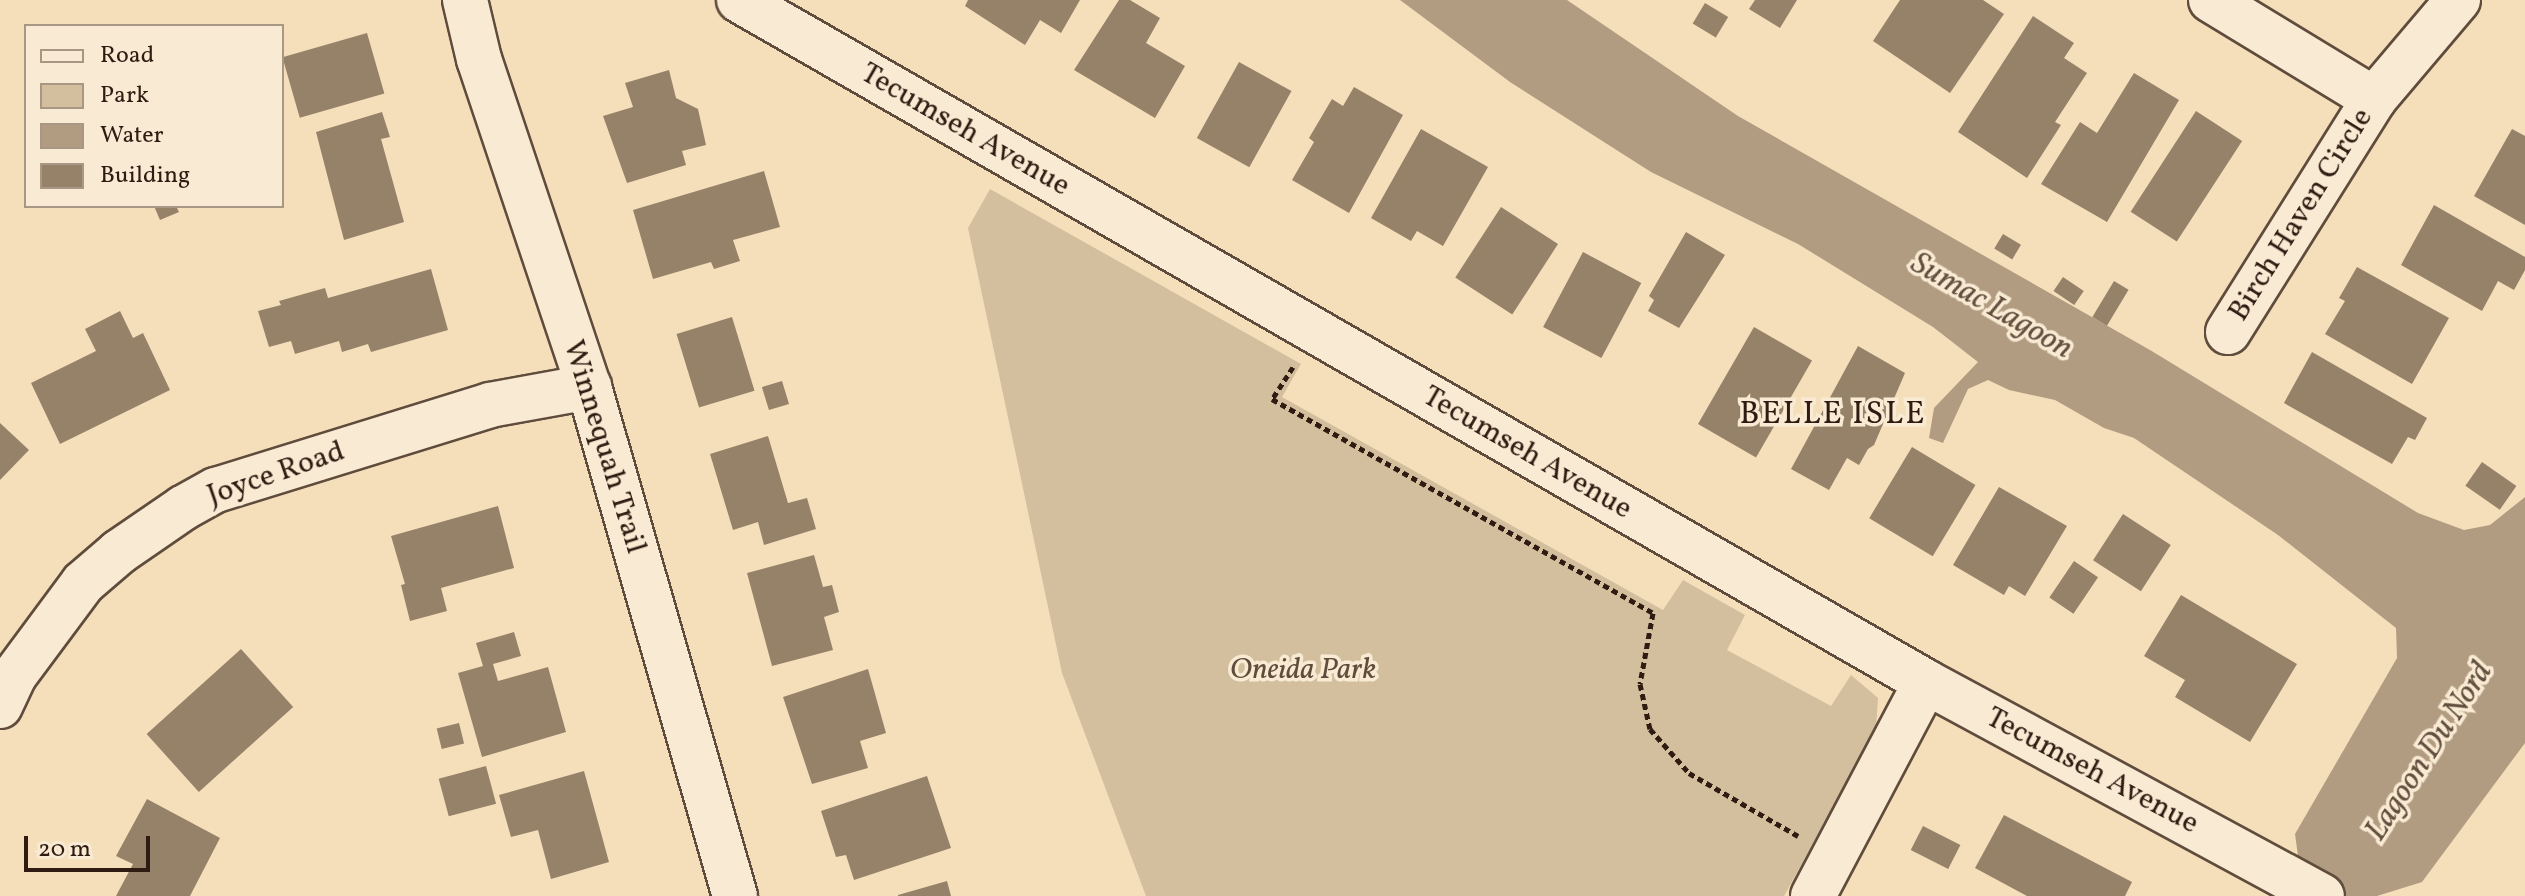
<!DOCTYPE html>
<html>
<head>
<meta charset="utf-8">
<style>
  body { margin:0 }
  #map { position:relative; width:2525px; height:896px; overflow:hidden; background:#f5dfbb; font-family:Vollkorn,serif }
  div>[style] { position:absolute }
  .green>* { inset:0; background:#d3be9e }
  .water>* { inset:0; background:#b29c81 }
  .building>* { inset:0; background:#968169; transform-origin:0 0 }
  .path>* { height:5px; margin-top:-2.5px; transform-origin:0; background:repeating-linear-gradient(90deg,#2f1b11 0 6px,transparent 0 10px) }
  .roads { filter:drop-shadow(2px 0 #604c3c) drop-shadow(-2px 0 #604c3c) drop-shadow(0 2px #604c3c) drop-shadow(0 -2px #604c3c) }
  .minor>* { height:44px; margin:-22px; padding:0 22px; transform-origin:22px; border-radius:22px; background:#f8ead3 }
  span { translate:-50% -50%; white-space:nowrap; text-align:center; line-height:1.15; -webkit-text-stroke:7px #f8ead3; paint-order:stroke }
  .street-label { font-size:30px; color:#2f1b11 }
  .park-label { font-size:30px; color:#604c3b; font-style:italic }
  .water-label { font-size:32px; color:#634f3e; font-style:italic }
  .neighbourhood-label { font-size:32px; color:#2f1b11; letter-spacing:2px }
  .legend { position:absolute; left:24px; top:24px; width:260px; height:184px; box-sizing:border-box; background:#f8ead3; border:2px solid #a89785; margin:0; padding:10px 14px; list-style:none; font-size:24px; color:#2f1b11 }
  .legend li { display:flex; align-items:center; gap:16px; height:40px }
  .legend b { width:40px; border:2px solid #a89785 }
  .scale { position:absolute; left:24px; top:836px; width:126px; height:36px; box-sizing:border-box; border:4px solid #2f1b11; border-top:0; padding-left:10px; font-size:24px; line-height:28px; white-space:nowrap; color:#2f1b11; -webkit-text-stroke:6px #f8ead3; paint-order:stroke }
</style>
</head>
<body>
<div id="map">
  <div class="green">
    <div style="clip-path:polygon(990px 189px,1301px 364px,1282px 397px,1663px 610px,1683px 580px,1745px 615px,1727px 650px,1831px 706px,1851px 675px,1878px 698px,1876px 729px,1784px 896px,1146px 896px,1062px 673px,968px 228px)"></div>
  </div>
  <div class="water">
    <div style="clip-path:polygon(1400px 0,1567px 0,1738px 116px,2150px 350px,2418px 513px,2464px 530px,2490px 525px,2525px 497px,2525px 743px,2422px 882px,2377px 896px,2269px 896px,2298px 856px,2295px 834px,2397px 658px,2396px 628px,2278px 535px,2134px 438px,2104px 428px,2055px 400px,2009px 390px,1988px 380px,1968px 389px,1943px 443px,1929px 438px,1934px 408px,1978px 362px,1933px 327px,1798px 244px,1651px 172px,1510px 82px)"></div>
  </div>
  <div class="building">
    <div style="clip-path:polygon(968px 0,1080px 0,1061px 33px,1040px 20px,1025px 45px,965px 6px)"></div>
    <div style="clip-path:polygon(1119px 0,1130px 0,1160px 18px,1146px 43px,1185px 66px,1155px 118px,1074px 70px)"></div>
    <div style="clip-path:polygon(1755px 0,1797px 0,1780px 28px,1749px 9px)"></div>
    <div style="clip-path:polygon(1900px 0,1983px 0,2004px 14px,1950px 93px,1873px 41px)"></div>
    <div style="left:1705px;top:3px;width:27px;height:24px;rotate:31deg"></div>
    <div style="clip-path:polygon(2033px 16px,2074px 43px,2064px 58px,2087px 73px,2055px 122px,2061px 125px,2027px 178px,1958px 132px)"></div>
    <div style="left:367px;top:33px;width:63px;height:88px;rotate:74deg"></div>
    <div style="left:1239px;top:62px;width:60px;height:87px;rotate:29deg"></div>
    <div style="clip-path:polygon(669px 70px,676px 98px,698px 109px,706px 145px,682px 151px,686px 165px,627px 183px,603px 116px,633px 107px,625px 83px)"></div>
    <div style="clip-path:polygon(2134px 73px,2179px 100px,2107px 222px,2041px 184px,2080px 122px,2097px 133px)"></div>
    <div style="clip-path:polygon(1354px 87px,1403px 115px,1349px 213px,1292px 180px,1314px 142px,1309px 138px,1332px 99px,1343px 106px)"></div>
    <div style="left:2196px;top:111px;width:55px;height:120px;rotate:33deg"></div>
    <div style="clip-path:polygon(382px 112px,390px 137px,381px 139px,404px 222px,344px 240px,316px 132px)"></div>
    <div style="clip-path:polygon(1421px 129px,1488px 167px,1443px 246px,1417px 231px,1411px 241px,1371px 218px)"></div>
    <div style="clip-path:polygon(2512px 129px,2525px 136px,2525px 225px,2474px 196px)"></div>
    <div style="clip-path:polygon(764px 171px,780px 227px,733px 240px,740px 261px,714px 269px,711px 262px,653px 279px,633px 210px)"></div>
    <div style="clip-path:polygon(2434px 205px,2525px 257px,2525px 270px,2514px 290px,2498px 281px,2482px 311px,2401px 265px)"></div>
    <div style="clip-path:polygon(154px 206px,176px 206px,179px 212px,160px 220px)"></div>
    <div style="left:1501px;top:207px;width:68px;height:84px;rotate:33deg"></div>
    <div style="clip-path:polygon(1686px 232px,1725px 255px,1679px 328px,1648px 311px,1654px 300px,1649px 296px)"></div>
    <div style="left:2003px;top:234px;width:21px;height:17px;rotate:31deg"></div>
    <div style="left:1583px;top:252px;width:66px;height:85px;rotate:28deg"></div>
    <div style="clip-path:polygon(2357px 267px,2449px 318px,2412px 384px,2325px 334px,2345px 301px,2339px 298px)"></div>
    <div style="clip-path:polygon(431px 269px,448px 330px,371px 352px,368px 344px,342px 352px,339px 341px,295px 354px,291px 341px,269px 347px,258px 311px,281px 305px,279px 301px,325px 288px,328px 298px)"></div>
    <div style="left:2063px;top:277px;width:25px;height:17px;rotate:34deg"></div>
    <div style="left:2114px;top:281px;width:17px;height:42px;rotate:31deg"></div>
    <div style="clip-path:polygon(120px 311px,133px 338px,143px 333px,170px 390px,60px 444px,31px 383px,96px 351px,85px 329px)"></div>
    <div style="left:732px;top:317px;width:77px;height:58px;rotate:73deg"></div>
    <div style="left:1754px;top:327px;width:67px;height:112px;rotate:30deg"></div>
    <div style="clip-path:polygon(1858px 346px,1905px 373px,1874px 445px,1868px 449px,1859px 465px,1847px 458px,1829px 490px,1791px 469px)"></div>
    <div style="clip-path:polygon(2312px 352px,2427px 418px,2415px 440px,2408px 437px,2392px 464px,2284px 403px)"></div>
    <div style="left:782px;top:381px;width:24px;height:21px;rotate:73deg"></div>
    <div style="clip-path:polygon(0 423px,29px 450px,0 480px)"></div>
    <div style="clip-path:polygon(768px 436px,788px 503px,807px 498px,816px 529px,764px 545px,758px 522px,733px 530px,710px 454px)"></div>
    <div style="left:1912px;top:447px;width:74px;height:83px;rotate:31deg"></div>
    <div style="left:2482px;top:462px;width:42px;height:29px;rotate:35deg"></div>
    <div style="clip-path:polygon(1999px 487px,2067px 526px,2025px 596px,2009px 586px,2004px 595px,1953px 565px)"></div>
    <div style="clip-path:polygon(498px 506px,514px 568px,441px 588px,447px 611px,410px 621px,401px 585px,405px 584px,391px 536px)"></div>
    <div style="left:2123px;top:514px;width:57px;height:55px;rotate:33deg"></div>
    <div style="clip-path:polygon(814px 555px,823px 587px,832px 585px,839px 612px,824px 617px,833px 650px,772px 666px,747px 573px)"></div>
    <div style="left:2074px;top:561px;width:29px;height:44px;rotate:34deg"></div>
    <div style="clip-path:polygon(2181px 595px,2297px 664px,2250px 742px,2175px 697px,2185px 680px,2144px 656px)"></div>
    <div style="clip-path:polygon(514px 632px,521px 656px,493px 664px,498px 681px,548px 667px,566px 732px,482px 757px,458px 673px,483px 666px,476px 643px)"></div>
    <div style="left:241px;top:649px;width:78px;height:127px;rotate:48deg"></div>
    <div style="clip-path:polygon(868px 669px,886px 733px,860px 741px,868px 768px,812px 784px,783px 697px)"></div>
    <div style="left:459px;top:723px;width:21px;height:23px;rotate:76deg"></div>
    <div style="left:486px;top:766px;width:39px;height:49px;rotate:75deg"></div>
    <div style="clip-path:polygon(584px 771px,609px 862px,551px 879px,538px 830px,511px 837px,499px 795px)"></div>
    <div style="clip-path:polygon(927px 776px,951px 848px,854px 880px,846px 855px,836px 857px,821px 811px)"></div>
    <div style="clip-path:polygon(147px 799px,220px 838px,190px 896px,116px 896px,133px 864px,116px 856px)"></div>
    <div style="clip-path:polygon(2004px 815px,2132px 882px,2125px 896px,2027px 896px,1975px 868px)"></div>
    <div style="left:1923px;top:826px;width:42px;height:27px;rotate:27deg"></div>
    <div style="clip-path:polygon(947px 881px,951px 896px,898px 896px,898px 895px)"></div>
  </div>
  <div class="path">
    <div style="left:1293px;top:367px;width:38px;rotate:123deg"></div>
    <div style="left:1272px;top:399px;width:437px;rotate:29.3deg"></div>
    <div style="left:1653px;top:613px;width:72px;rotate:100.4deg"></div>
    <div style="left:1640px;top:684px;width:46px;rotate:77.5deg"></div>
    <div style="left:1650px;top:729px;width:59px;rotate:48.4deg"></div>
    <div style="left:1689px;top:773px;width:126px;rotate:30deg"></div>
  </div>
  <div class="roads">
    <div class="minor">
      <div style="left:465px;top:0;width:61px;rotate:76.7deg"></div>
      <div style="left:479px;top:59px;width:346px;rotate:71.5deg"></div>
      <div style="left:589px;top:387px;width:530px;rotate:74deg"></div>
      <div style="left:739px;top:0;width:1369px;rotate:29.88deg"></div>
      <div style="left:1926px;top:682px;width:450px;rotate:28.4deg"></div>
      <div style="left:2211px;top:0;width:191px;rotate:31.3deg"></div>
      <div style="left:2228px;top:332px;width:275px;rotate:-57.9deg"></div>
      <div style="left:2374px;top:99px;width:130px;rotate:-49.7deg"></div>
      <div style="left:0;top:706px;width:33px;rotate:-65deg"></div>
      <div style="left:14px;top:676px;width:116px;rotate:-53.4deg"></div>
      <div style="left:83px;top:583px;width:48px;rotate:-40.7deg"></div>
      <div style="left:119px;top:552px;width:78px;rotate:-34.5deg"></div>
      <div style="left:183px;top:508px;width:38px;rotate:-29deg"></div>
      <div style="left:216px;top:490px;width:287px;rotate:-17.2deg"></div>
      <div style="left:490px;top:405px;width:101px;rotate:-10.3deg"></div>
      <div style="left:1813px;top:896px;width:242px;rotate:-62.2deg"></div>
    </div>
  </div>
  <div class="street-label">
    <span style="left:965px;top:130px;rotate:30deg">Tecumseh Avenue</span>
    <span style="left:2301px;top:215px;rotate:-58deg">Birch Haven Circle</span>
    <span style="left:604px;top:447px;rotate:73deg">Winnequah Trail</span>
    <span style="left:1527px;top:453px;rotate:30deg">Tecumseh Avenue</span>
    <span style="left:276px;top:474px;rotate:-19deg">Joyce Road</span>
    <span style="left:2092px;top:771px;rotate:28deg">Tecumseh Avenue</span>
  </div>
  <div class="park-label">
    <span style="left:1303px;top:670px">Oneida Park</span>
  </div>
  <div class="water-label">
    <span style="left:1991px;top:307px;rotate:30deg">Sumac Lagoon</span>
    <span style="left:2430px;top:752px;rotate:-57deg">Lagoon Du Nord</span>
  </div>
  <div class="neighbourhood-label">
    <span style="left:1833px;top:415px">BELLE ISLE</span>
  </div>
  <ul class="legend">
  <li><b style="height:10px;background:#f8ead3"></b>Road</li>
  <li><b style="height:22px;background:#d3be9e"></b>Park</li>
  <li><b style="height:22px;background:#b29c81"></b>Water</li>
  <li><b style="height:22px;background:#968169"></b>Building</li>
  </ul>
  <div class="scale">20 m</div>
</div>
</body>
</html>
